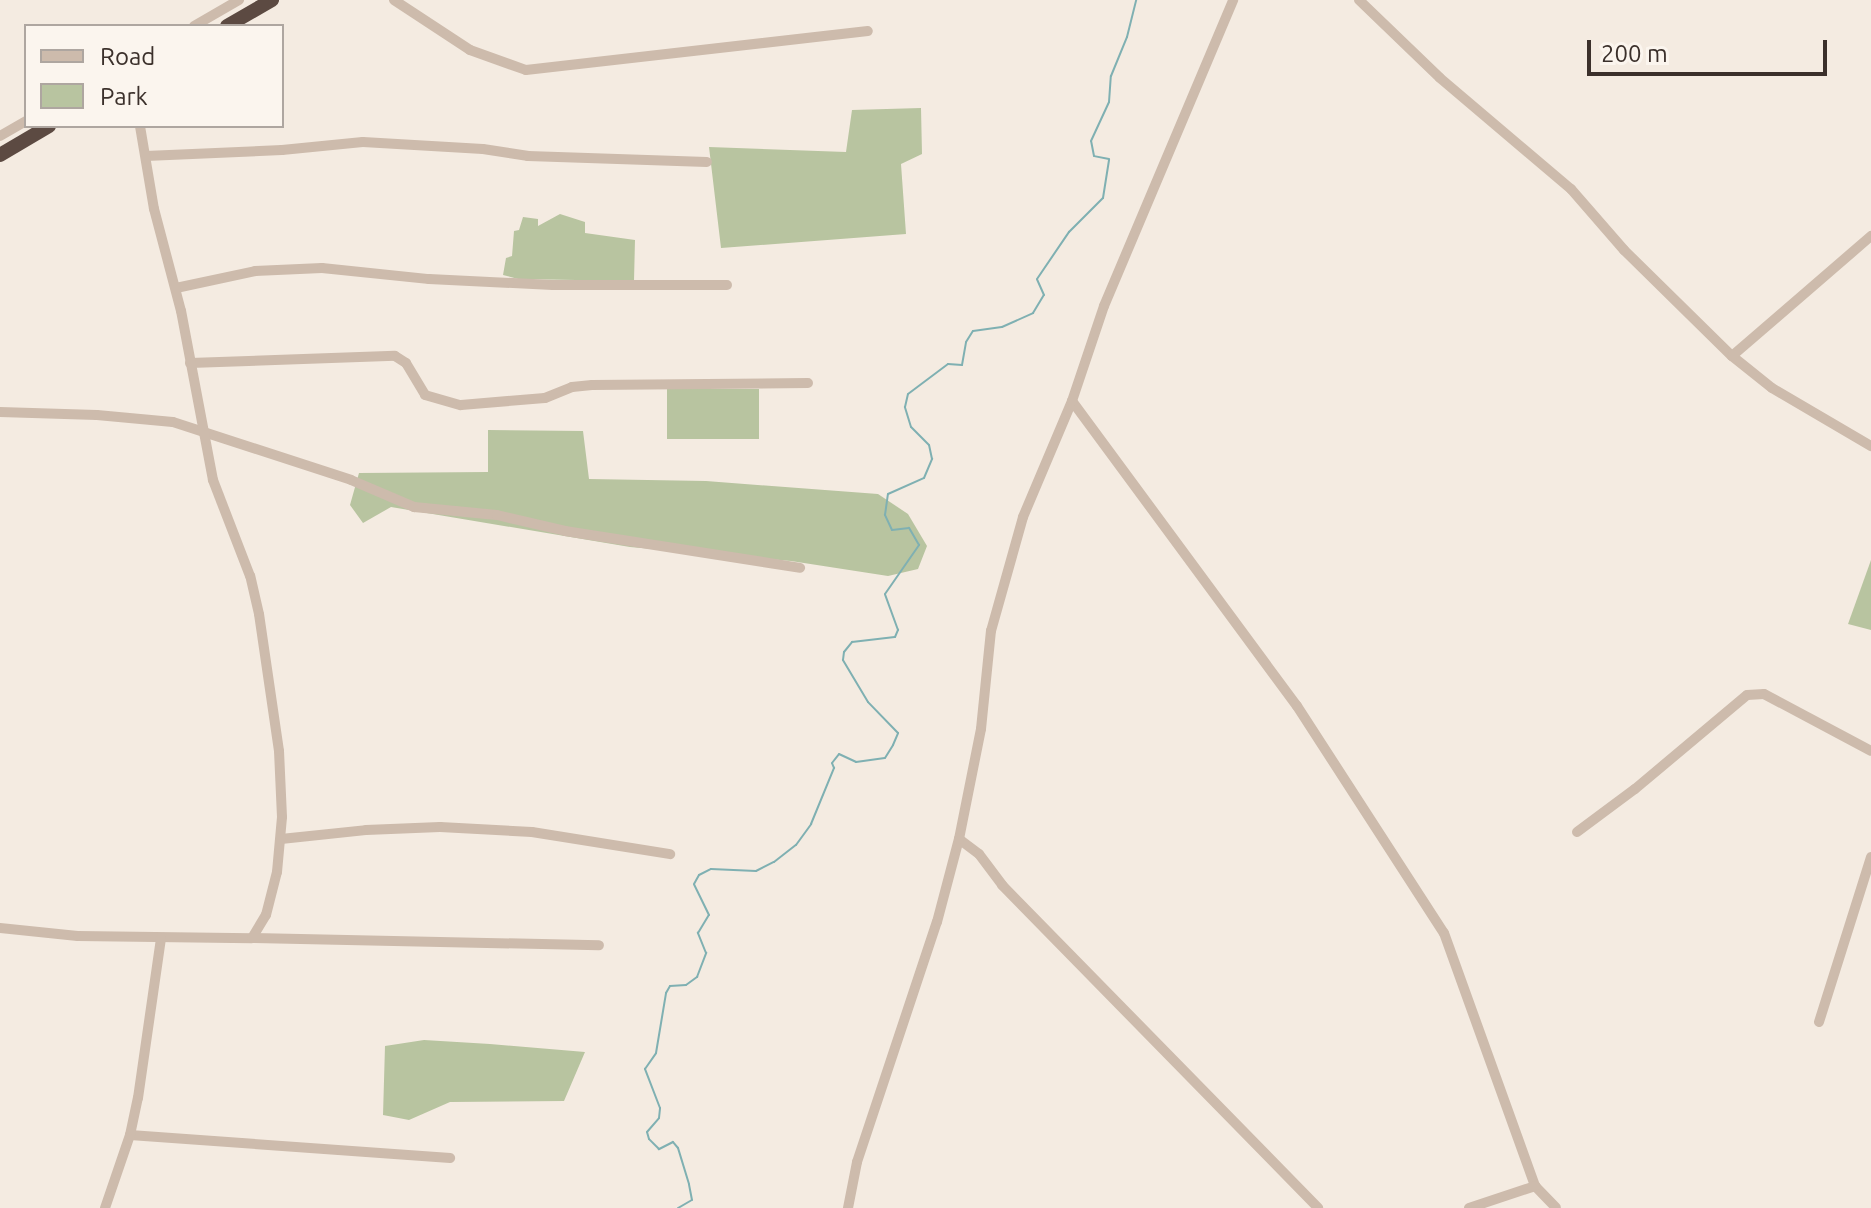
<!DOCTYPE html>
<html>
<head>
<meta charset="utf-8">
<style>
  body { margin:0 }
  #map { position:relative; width:1871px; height:1208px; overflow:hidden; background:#f4ebe1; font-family:Ubuntu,sans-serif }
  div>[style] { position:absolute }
  .green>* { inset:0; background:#b8c4a0; transform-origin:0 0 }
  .stream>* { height:2px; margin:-1px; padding:0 1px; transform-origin:1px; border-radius:1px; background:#7fb0b2 }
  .minor>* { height:10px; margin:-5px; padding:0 5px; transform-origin:5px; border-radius:5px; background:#cdbbac }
  .highway>* { height:14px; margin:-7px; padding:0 7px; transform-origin:7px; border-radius:7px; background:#5c4a42 }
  span { translate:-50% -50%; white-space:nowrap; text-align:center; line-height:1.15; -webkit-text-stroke:7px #fbf5ee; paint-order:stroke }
  .legend { position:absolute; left:24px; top:24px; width:260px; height:104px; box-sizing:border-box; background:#fbf5ee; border:2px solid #aea6a0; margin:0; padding:10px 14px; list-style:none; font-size:24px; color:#3b302b }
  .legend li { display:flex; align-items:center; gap:16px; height:40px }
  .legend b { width:40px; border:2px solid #aea6a0 }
  .scale { position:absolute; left:1587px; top:40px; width:240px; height:36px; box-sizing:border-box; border:4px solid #3b302b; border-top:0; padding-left:10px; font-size:24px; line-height:28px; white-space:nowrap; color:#3b302b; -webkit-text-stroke:6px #fbf5ee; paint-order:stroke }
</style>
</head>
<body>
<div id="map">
  <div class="green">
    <div style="clip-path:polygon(921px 108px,922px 154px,901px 164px,906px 234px,721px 248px,709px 147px,846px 152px,852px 110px)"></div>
    <div style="clip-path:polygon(560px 214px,585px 222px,585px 233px,635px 240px,634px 281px,518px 279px,503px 275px,506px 258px,512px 256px,514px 231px,519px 230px,523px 217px,538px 219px,538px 226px)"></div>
    <div style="left:667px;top:389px;width:92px;height:50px"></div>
    <div style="clip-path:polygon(488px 430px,583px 431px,589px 479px,706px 481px,878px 494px,908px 514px,927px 546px,918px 569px,888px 576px,791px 561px,630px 547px,391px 507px,363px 523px,350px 505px,359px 473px,488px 472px)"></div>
    <div style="clip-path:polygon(1871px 560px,1871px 630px,1848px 624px)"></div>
    <div style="clip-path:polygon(424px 1040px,490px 1044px,585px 1052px,564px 1101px,450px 1102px,409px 1120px,383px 1115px,385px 1046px)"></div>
  </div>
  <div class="stream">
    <div style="left:678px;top:1208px;width:16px;rotate:-30deg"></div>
    <div style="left:692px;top:1200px;width:16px;rotate:-101deg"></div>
    <div style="left:689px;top:1184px;width:38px;rotate:-107deg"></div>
    <div style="left:678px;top:1148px;width:8px;rotate:-130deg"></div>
    <div style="left:673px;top:1142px;width:16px;rotate:153deg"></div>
    <div style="left:659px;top:1149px;width:14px;rotate:-135deg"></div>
    <div style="left:649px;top:1139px;width:7px;rotate:-106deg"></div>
    <div style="left:647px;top:1132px;width:18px;rotate:-49deg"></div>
    <div style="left:659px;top:1118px;width:10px;rotate:-84deg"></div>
    <div style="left:660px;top:1108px;width:42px;rotate:-111deg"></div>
    <div style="left:645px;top:1069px;width:19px;rotate:-55deg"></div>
    <div style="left:656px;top:1053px;width:61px;rotate:-80.5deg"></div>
    <div style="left:666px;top:993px;width:8px;rotate:-60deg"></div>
    <div style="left:670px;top:986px;width:16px;rotate:-4deg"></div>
    <div style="left:686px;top:985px;width:14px;rotate:-36deg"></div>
    <div style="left:697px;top:977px;width:26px;rotate:-69deg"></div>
    <div style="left:706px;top:953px;width:22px;rotate:-112deg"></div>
    <div style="left:698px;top:933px;width:21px;rotate:-59deg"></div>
    <div style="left:709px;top:915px;width:34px;rotate:-116deg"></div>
    <div style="left:694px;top:884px;width:10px;rotate:-61deg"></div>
    <div style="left:699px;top:875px;width:13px;rotate:-27deg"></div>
    <div style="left:711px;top:869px;width:45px;rotate:2.5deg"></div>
    <div style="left:756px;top:871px;width:20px;rotate:-27deg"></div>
    <div style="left:774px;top:862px;width:28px;rotate:-38deg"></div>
    <div style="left:796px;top:845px;width:26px;rotate:-54deg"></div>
    <div style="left:811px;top:824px;width:61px;rotate:-67.7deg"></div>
    <div style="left:834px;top:768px;width:5px;rotate:-112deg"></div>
    <div style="left:832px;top:763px;width:11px;rotate:-52deg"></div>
    <div style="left:839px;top:754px;width:19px;rotate:25deg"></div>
    <div style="left:856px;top:762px;width:29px;rotate:-8deg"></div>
    <div style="left:885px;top:758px;width:15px;rotate:-58deg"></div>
    <div style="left:893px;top:745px;width:13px;rotate:-67deg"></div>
    <div style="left:898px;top:733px;width:43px;rotate:-134.1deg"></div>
    <div style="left:868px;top:702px;width:49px;rotate:-120.8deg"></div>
    <div style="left:843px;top:660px;width:8px;rotate:-83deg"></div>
    <div style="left:844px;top:652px;width:13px;rotate:-51deg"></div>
    <div style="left:852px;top:642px;width:43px;rotate:-6.6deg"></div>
    <div style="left:895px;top:637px;width:8px;rotate:-67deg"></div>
    <div style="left:898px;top:630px;width:38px;rotate:-110deg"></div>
    <div style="left:885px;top:594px;width:60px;rotate:-55.2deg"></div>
    <div style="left:919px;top:545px;width:20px;rotate:-120deg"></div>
    <div style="left:909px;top:528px;width:17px;rotate:173deg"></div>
    <div style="left:892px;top:530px;width:17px;rotate:-115deg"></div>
    <div style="left:885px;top:515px;width:21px;rotate:-82deg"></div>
    <div style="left:888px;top:494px;width:39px;rotate:-24deg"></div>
    <div style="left:924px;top:478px;width:21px;rotate:-67deg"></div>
    <div style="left:932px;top:459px;width:14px;rotate:-102deg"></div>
    <div style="left:929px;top:445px;width:25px;rotate:-135deg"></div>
    <div style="left:911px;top:427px;width:21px;rotate:-107deg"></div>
    <div style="left:905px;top:407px;width:13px;rotate:-77deg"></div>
    <div style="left:908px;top:394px;width:50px;rotate:-36.9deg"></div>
    <div style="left:948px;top:364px;width:14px;rotate:4deg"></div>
    <div style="left:962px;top:365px;width:23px;rotate:-80deg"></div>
    <div style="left:966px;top:342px;width:13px;rotate:-58deg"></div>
    <div style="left:973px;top:331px;width:29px;rotate:-8deg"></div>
    <div style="left:1002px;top:327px;width:34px;rotate:-24deg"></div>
    <div style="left:1033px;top:313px;width:21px;rotate:-59deg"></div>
    <div style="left:1044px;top:295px;width:17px;rotate:-114deg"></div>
    <div style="left:1037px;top:279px;width:57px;rotate:-55.8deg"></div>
    <div style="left:1069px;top:232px;width:48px;rotate:-45deg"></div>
    <div style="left:1103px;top:198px;width:39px;rotate:-81deg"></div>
    <div style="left:1109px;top:159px;width:15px;rotate:-169deg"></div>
    <div style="left:1094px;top:156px;width:15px;rotate:-101deg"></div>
    <div style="left:1091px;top:141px;width:43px;rotate:-65.2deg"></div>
    <div style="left:1109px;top:102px;width:26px;rotate:-86deg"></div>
    <div style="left:1111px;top:76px;width:42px;rotate:-67.7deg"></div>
    <div style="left:1127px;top:37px;width:38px;rotate:-76deg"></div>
  </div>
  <div class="minor">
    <div style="left:394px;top:0;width:91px;rotate:33.3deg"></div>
    <div style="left:470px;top:50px;width:59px;rotate:19.7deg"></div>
    <div style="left:526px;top:70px;width:344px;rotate:-6.5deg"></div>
    <div style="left:1359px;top:0;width:112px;rotate:43.9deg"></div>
    <div style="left:1440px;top:78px;width:172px;rotate:40.3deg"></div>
    <div style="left:1571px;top:189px;width:81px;rotate:49deg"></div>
    <div style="left:1624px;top:250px;width:151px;rotate:44.5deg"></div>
    <div style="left:1732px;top:356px;width:51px;rotate:38.7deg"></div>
    <div style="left:1772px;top:388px;width:115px;rotate:30.4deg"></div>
    <div style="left:194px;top:26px;width:52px;rotate:-30deg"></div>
    <div style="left:0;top:136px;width:30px;rotate:-30deg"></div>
    <div style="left:146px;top:156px;width:136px;rotate:-2.5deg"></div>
    <div style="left:282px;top:150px;width:81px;rotate:-5.6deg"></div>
    <div style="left:363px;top:142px;width:120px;rotate:3.3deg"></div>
    <div style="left:483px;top:149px;width:46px;rotate:8.8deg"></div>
    <div style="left:528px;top:156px;width:179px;rotate:1.9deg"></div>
    <div style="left:176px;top:288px;width:81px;rotate:-12.1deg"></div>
    <div style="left:255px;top:271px;width:67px;rotate:-2.6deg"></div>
    <div style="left:322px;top:268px;width:108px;rotate:5.9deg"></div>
    <div style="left:429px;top:279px;width:124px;rotate:2.8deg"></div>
    <div style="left:553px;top:285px;width:174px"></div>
    <div style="left:1732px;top:356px;width:184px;rotate:-40.8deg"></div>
    <div style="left:190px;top:363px;width:205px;rotate:-2deg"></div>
    <div style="left:395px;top:356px;width:13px;rotate:32deg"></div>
    <div style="left:406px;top:363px;width:37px;rotate:59deg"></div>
    <div style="left:425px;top:395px;width:37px;rotate:16deg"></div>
    <div style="left:461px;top:405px;width:84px;rotate:-4.8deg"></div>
    <div style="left:545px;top:398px;width:29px;rotate:-22deg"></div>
    <div style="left:572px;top:387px;width:20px;rotate:-6deg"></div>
    <div style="left:592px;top:385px;width:216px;rotate:-0.5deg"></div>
    <div style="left:1072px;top:401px;width:379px;rotate:53.6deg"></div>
    <div style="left:1297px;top:706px;width:270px;rotate:57.1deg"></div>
    <div style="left:1444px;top:933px;width:269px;rotate:70.2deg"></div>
    <div style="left:1535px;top:1186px;width:30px;rotate:46deg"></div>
    <div style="left:0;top:412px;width:97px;rotate:1.8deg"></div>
    <div style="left:97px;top:415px;width:76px;rotate:5.3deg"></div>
    <div style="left:173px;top:422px;width:187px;rotate:18deg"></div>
    <div style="left:351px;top:480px;width:69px;rotate:23.2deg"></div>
    <div style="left:414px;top:507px;width:83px;rotate:5.5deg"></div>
    <div style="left:497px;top:515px;width:70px;rotate:13.2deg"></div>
    <div style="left:565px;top:531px;width:238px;rotate:8.9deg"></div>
    <div style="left:1577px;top:832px;width:72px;rotate:-36.6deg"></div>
    <div style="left:1635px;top:789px;width:146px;rotate:-40deg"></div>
    <div style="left:1747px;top:695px;width:17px;rotate:-3deg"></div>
    <div style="left:1764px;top:694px;width:121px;rotate:28deg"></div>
    <div style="left:281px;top:839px;width:85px;rotate:-6deg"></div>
    <div style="left:366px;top:830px;width:74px;rotate:-2.3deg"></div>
    <div style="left:440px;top:827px;width:92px;rotate:3.1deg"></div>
    <div style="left:532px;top:832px;width:140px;rotate:9.1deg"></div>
    <div style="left:959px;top:839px;width:25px;rotate:37deg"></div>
    <div style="left:979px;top:854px;width:39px;rotate:53deg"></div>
    <div style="left:1002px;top:885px;width:452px;rotate:45.6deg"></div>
    <div style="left:0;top:928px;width:78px;rotate:5.9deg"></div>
    <div style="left:78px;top:936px;width:174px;rotate:0.7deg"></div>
    <div style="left:252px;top:938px;width:27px;rotate:-59deg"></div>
    <div style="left:266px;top:915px;width:44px;rotate:-75.7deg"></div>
    <div style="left:277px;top:872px;width:55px;rotate:-84.8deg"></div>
    <div style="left:282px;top:817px;width:66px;rotate:-92.6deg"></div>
    <div style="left:279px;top:751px;width:138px;rotate:-98.3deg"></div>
    <div style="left:259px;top:614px;width:39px;rotate:-103deg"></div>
    <div style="left:250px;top:576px;width:103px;rotate:-111.1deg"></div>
    <div style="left:213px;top:480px;width:172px;rotate:-100.7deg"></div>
    <div style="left:181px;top:311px;width:106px;rotate:-104.8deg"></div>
    <div style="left:154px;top:209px;width:84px;rotate:-99.6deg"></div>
    <div style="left:252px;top:938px;width:347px;rotate:1.2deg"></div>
    <div style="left:1819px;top:1022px;width:173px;rotate:-72.5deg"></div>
    <div style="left:130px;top:1135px;width:321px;rotate:4.1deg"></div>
    <div style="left:105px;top:1208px;width:77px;rotate:-71.1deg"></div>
    <div style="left:130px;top:1135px;width:38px;rotate:-78deg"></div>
    <div style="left:138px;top:1098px;width:161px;rotate:-81.8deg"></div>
    <div style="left:848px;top:1208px;width:47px;rotate:-78.9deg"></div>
    <div style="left:857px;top:1162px;width:253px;rotate:-71.6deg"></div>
    <div style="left:937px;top:922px;width:86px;rotate:-75.2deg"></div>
    <div style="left:959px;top:839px;width:112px;rotate:-78.7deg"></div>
    <div style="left:981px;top:729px;width:99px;rotate:-84.2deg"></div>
    <div style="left:991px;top:631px;width:118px;rotate:-74.3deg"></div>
    <div style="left:1023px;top:517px;width:126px;rotate:-67.1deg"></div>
    <div style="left:1072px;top:401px;width:100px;rotate:-71.4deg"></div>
    <div style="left:1104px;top:306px;width:332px;rotate:-67.1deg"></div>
    <div style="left:1469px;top:1208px;width:70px;rotate:-18.4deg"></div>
  </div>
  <div class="highway">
    <div style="left:227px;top:26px;width:52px;rotate:-30deg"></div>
    <div style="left:0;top:155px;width:57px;rotate:-30.6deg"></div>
  </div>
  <ul class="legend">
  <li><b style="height:10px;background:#cdbbac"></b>Road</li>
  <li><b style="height:22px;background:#b8c4a0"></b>Park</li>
  </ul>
  <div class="scale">200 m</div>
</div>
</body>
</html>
